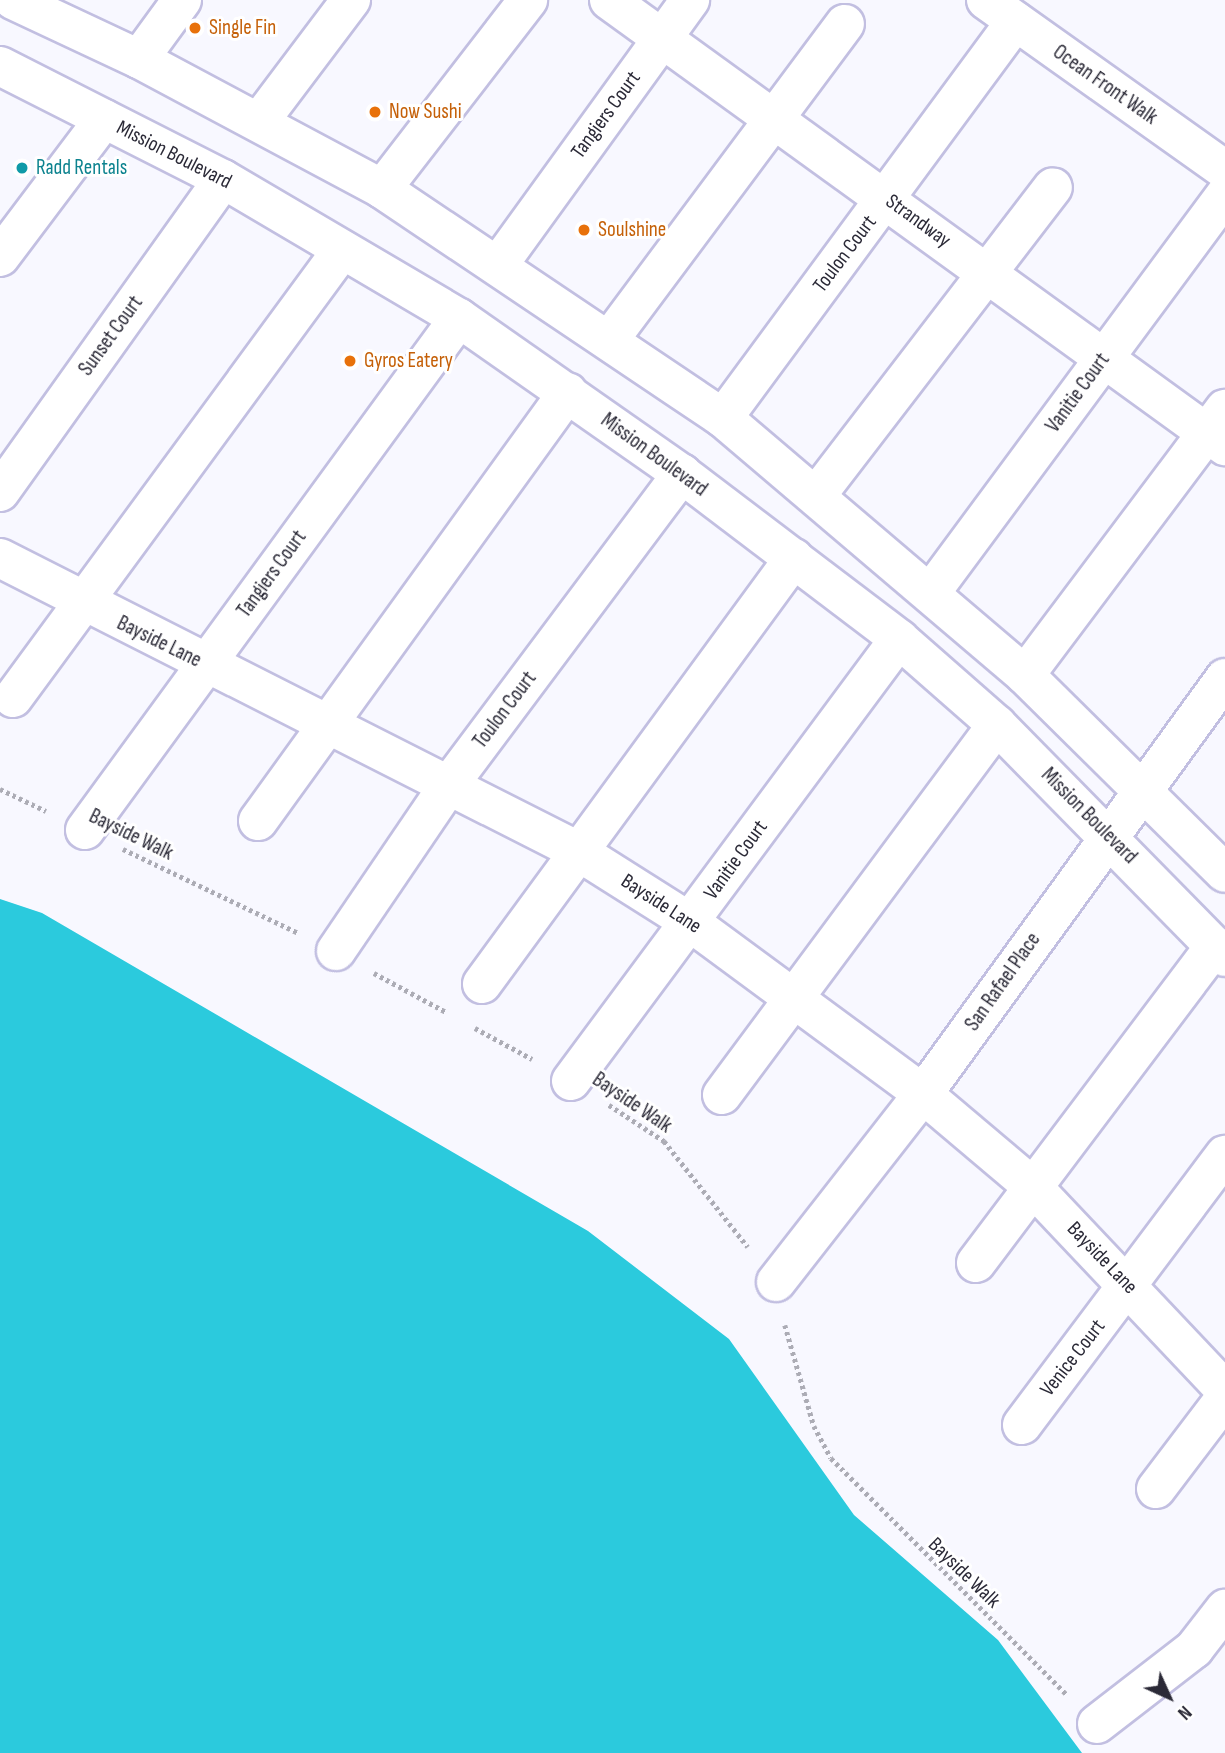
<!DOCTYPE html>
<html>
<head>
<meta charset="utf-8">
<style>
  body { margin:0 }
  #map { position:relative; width:1225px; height:1753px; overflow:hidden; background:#f8f8ff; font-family:"Sofia Sans Condensed",sans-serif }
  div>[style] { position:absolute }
  .water>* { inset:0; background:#2bcadd }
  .path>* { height:4.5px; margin-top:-2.25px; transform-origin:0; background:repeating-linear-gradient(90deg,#acacb5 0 3.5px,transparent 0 7px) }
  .roads { filter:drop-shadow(2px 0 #c2bfe1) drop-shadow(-2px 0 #c2bfe1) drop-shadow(0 2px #c2bfe1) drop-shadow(0 -2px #c2bfe1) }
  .minor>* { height:38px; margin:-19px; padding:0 19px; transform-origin:19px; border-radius:19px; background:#fff }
  .major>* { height:38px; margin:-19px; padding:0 19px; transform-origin:19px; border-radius:19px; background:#fff }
  .dots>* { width:19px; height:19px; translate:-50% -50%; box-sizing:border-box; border:4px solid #fff; border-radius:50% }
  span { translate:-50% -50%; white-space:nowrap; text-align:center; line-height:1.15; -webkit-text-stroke:6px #fff; paint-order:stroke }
  .food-label { font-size:21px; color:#c56008 }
  .left { translate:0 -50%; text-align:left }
  .street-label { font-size:21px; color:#2b2a37 }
  .culture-label { font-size:21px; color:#0d838f }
  .north { position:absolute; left:1134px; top:1662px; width:70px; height:70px; -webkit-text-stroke:5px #fff; paint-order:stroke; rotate:135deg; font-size:19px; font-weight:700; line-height:28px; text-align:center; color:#2b2a37 }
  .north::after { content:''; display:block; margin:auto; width:24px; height:32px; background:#2b2a37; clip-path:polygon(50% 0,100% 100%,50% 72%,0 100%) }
</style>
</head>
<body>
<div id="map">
  <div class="water">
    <div style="clip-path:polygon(0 899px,42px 913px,588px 1231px,729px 1339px,854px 1515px,998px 1640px,1082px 1753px,0 1753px)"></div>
  </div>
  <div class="path">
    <div style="left:0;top:789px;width:51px;rotate:25.6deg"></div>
    <div style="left:123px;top:849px;width:194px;rotate:25.6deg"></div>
    <div style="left:374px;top:973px;width:82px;rotate:28.4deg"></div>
    <div style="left:475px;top:1028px;width:65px;rotate:28.5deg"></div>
    <div style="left:609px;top:1105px;width:66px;rotate:33.2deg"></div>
    <div style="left:664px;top:1141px;width:135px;rotate:51.6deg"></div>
    <div style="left:785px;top:1325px;width:105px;rotate:74deg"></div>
    <div style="left:814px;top:1426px;width:36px;rotate:62deg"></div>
    <div style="left:831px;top:1458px;width:333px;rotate:45.1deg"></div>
  </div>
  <div class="roads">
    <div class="minor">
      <div style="left:609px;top:0;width:761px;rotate:35.91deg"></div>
      <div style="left:986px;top:0;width:293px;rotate:35.4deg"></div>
      <div style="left:139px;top:59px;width:73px;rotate:-53.9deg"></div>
      <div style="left:259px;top:122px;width:153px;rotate:-53deg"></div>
      <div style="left:382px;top:189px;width:239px;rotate:-52.3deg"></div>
      <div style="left:0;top:257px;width:173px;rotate:-53deg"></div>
      <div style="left:499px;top:264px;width:326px;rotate:-54.1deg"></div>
      <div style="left:610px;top:339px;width:393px;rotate:-53.3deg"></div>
      <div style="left:723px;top:418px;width:493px;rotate:-53.6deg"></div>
      <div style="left:0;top:492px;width:384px;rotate:-54.5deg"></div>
      <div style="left:816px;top:496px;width:389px;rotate:-52.5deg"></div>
      <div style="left:0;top:558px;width:646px;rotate:26.88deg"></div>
      <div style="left:576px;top:850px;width:135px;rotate:32.3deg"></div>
      <div style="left:690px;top:922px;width:290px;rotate:36.4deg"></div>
      <div style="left:923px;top:1094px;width:144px;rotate:40.2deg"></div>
      <div style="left:1033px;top:1187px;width:279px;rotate:46.6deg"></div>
      <div style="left:932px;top:591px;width:493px;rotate:-53.5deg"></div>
      <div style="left:1025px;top:675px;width:333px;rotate:-53.1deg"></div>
      <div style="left:13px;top:698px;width:556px;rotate:-53.71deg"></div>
      <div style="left:258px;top:821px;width:529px;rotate:-54.15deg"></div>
      <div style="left:85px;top:830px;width:634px;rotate:-53.85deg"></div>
      <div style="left:336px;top:951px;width:201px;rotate:-55.8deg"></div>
      <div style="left:449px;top:785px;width:389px;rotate:-53.2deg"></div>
      <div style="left:482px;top:984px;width:528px;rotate:-53.78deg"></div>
      <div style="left:571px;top:1081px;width:550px;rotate:-53.42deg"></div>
      <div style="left:722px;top:1095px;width:461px;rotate:-53.4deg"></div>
      <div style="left:976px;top:1263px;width:397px;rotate:-53deg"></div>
      <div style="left:776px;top:1282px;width:239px;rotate:-52deg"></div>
      <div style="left:923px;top:1094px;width:514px;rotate:-54.02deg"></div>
      <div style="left:1022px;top:1425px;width:338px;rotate:-53.1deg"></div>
      <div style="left:1156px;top:1489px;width:114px;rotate:-52.8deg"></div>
      <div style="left:1097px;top:1724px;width:123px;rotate:-37.7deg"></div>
      <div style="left:1194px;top:1649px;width:51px;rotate:-52.2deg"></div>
    </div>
    <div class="major">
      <div style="left:13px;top:0;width:139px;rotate:25.1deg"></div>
      <div style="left:139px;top:59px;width:276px;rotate:28.1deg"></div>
      <div style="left:382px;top:189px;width:411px;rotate:33.9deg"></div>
      <div style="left:723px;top:418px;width:397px;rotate:40.4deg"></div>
      <div style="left:1025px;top:675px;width:281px;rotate:44.7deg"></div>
      <div style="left:0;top:66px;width:250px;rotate:26.9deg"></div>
      <div style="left:223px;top:179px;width:274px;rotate:30.5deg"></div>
      <div style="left:459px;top:318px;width:272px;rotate:35deg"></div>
      <div style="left:682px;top:474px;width:273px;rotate:37.2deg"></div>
      <div style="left:899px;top:639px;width:130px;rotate:41.3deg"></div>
      <div style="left:997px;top:725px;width:325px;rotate:45.5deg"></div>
    </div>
  </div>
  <div class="dots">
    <div style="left:195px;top:28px;background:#e8710a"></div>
    <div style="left:375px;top:112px;background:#e8710a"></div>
    <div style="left:22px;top:168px;background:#0f9aa8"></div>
    <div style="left:584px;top:230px;background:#e8710a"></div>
    <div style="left:350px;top:361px;background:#e8710a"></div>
  </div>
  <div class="food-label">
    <span class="left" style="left:209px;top:28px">Single Fin</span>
    <span class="left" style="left:389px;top:112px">Now Sushi</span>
    <span class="left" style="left:598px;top:230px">Soulshine</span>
    <span class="left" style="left:364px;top:361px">Gyros Eatery</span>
  </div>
  <div class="street-label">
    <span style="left:1105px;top:85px;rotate:35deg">Ocean Front Walk</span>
    <span style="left:606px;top:115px;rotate:-54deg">Tangiers Court</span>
    <span style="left:174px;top:155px;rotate:27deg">Mission Boulevard</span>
    <span style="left:918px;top:221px;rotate:36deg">Strandway</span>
    <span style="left:845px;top:254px;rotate:-53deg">Toulon Court</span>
    <span style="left:111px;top:336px;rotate:-54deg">Sunset Court</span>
    <span style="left:1078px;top:393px;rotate:-54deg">Vanitie Court</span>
    <span style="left:654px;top:455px;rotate:36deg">Mission Boulevard</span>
    <span style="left:272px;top:574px;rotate:-54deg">Tangiers Court</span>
    <span style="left:159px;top:642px;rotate:26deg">Bayside Lane</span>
    <span style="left:505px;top:710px;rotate:-53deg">Toulon Court</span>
    <span style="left:1089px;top:816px;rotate:45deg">Mission Boulevard</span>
    <span style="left:131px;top:835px;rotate:26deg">Bayside Walk</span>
    <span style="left:736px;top:860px;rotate:-54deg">Vanitie Court</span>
    <span style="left:661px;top:904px;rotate:33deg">Bayside Lane</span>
    <span style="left:1003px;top:982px;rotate:-55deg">San Rafael Place</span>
    <span style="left:632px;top:1103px;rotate:34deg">Bayside Walk</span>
    <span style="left:1102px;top:1258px;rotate:46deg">Bayside Lane</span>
    <span style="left:1073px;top:1358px;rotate:-52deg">Venice Court</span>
    <span style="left:964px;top:1573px;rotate:44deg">Bayside Walk</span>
  </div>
  <div class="culture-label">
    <span class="left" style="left:36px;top:168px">Radd Rentals</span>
  </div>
  <div class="north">N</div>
</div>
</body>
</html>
